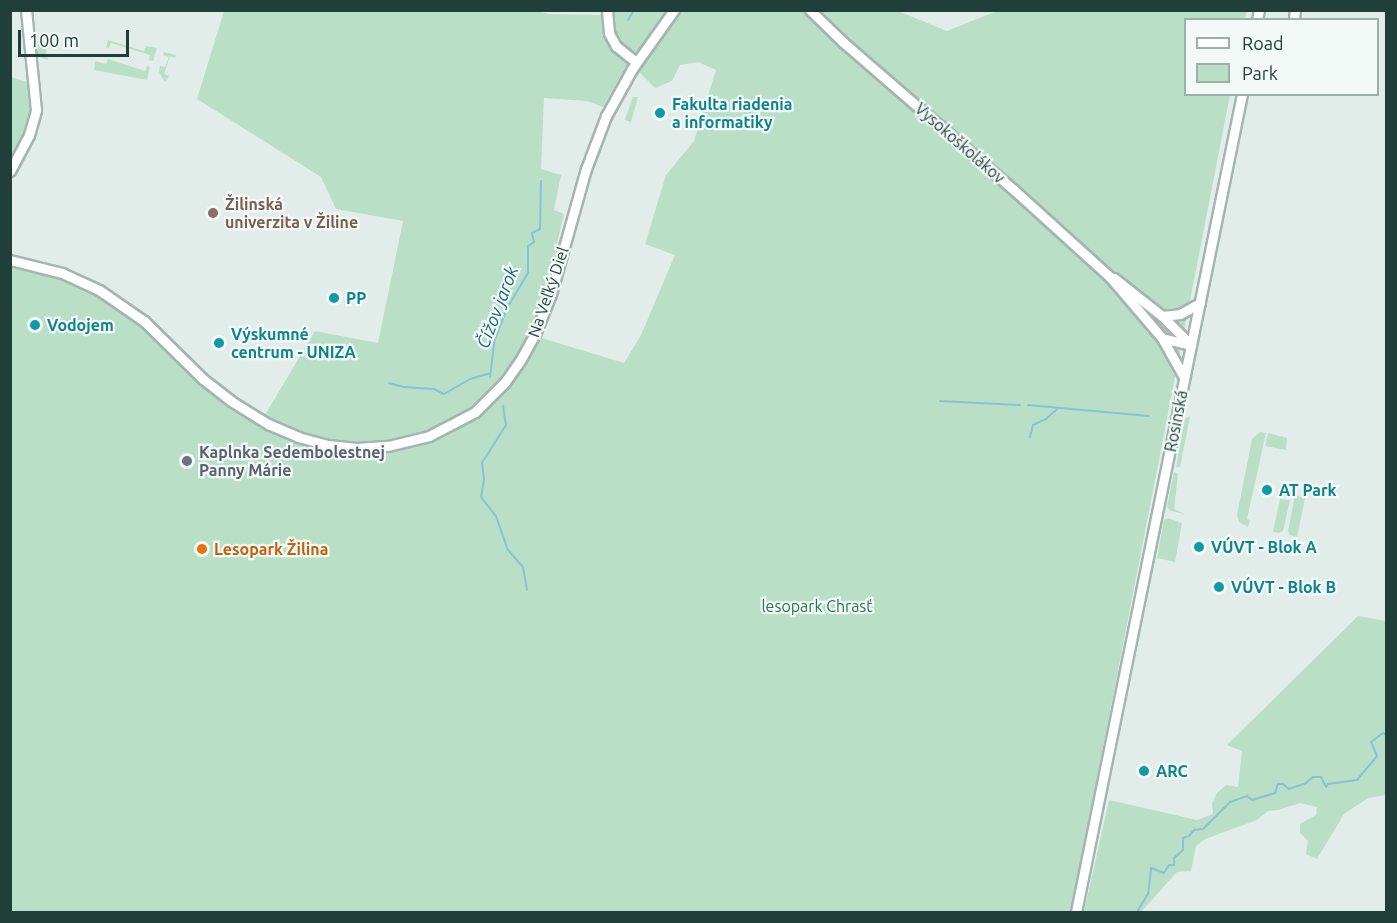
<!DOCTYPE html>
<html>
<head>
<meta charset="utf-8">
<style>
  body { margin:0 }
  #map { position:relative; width:1397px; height:923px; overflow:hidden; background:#e2ede9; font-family:Ubuntu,sans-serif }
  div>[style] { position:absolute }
  .green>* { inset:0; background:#b9dfc6 }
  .stream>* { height:2px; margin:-1px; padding:0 1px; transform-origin:1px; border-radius:1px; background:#86c4d5 }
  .roads { filter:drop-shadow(2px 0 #a4b5b1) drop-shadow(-2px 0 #a4b5b1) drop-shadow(0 2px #a4b5b1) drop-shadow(0 -2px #a4b5b1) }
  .minor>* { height:9px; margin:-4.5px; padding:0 4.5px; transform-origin:4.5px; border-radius:4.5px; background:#fff }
  .dots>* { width:16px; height:16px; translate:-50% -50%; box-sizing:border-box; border:3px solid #f2f9f6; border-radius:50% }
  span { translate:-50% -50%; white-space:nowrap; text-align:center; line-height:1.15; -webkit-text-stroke:4.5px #f2f9f6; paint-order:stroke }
  .culture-label { font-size:16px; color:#0d838f; font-weight:700 }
  .left { translate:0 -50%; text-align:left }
  .street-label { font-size:16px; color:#203f39 }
  .education-label { font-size:16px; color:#785e54; font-weight:700 }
  .worship-label { font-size:16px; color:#5b616d; font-weight:700 }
  .food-label { font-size:16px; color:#c56008; font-weight:700 }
  .park-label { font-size:16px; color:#28784d }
  .water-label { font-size:18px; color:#17667f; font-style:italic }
  .frame { position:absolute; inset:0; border:12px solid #203f39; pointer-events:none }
  .legend { position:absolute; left:1184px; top:18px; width:195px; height:78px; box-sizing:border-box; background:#f2f9f6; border:2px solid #9eafaa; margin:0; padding:8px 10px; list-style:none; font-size:18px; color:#203f39 }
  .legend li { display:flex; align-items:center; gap:12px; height:30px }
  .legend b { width:30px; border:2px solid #9eafaa }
  .scale { position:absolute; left:18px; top:30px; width:111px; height:27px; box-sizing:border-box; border:3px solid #203f39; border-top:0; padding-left:8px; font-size:18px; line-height:21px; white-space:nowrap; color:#203f39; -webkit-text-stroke:4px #f2f9f6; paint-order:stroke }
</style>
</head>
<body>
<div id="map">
  <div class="green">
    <div style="clip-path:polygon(533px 10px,549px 14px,600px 15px,601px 11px,666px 11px,626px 66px,603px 107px,587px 101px,544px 98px,541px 169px,561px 175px,554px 210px,564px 214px,535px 336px,624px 363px,641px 335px,675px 255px,645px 244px,666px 175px,694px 141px,716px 70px,698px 62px,680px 65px,672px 81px,655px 88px,639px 72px,682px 11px,898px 11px,947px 31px,997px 11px,1247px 11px,1245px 19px,1186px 20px,1186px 94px,1230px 95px,1071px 912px,11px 912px,11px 266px,48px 274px,92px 290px,146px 329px,191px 375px,262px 420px,315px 331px,378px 343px,403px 221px,336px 209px,321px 177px,197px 99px,224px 11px)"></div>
    <div style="clip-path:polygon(43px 36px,48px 60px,39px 57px,35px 49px,33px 37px)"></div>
    <div style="clip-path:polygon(108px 40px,144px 51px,146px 46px,157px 48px,153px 61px,149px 60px,150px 55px,111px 43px,109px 48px,106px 47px)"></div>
    <div style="clip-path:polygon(164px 52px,176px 55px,175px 58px,170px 56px,164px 74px,169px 76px,165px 82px,159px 72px,160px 66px,165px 67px,169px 57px,163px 55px)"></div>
    <div style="clip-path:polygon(108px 59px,145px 71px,147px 66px,150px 67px,147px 80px,94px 70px,95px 61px,106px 64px)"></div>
    <div style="clip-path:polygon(11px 77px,30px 83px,35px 111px,11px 162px)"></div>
    <div style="clip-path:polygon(633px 97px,638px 97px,631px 122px,625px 120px)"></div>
    <div style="clip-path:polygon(1215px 262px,1187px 402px,1185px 405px,1212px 267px)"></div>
    <div style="clip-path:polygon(1190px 417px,1180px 467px,1176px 467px,1185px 418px)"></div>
    <div style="clip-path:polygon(1183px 418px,1166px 503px,1165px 505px,1180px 422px)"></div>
    <div style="clip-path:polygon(1260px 432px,1266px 433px,1247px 519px,1250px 520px,1248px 527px,1239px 522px,1237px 515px,1252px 439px)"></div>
    <div style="clip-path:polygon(1268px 433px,1287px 438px,1286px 450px,1265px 446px)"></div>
    <div style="clip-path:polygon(1174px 472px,1178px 474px,1174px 509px,1185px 514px,1171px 511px,1167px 507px)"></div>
    <div style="clip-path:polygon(1295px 495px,1305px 498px,1297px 537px,1290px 535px,1288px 531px)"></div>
    <div style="clip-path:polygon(1280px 499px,1290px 500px,1283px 531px,1279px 533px,1273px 532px)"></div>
    <div style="clip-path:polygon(1168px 518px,1182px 523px,1175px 562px,1157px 558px,1164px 520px)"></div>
    <div style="clip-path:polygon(1163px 521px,1123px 715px,1123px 704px,1159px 525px)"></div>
    <div style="clip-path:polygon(1358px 616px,1386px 621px,1386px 795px,1368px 798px,1344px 814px,1317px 859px,1306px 854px,1308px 841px,1300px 833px,1300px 824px,1316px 815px,1317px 807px,1300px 803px,1278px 810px,1268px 811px,1257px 820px,1205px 839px,1196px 846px,1191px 871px,1177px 872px,1141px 912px,1084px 912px,1109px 800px,1197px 820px,1213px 814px,1212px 803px,1217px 793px,1226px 785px,1238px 787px,1242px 751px,1227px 745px)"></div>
  </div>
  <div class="stream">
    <div style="left:614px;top:11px;width:7px;rotate:-8deg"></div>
    <div style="left:628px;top:20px;width:12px;rotate:-59deg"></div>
    <div style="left:490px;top:377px;width:35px;rotate:-83deg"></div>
    <div style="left:494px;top:342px;width:36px;rotate:-69deg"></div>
    <div style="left:507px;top:308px;width:41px;rotate:-59deg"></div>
    <div style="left:528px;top:273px;width:27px;rotate:-90deg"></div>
    <div style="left:528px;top:246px;width:7px;rotate:-34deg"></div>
    <div style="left:534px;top:242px;width:9px;rotate:-103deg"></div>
    <div style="left:532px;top:233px;width:9px;rotate:-27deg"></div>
    <div style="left:540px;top:229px;width:48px;rotate:-88.8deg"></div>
    <div style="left:389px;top:383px;width:16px;rotate:15deg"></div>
    <div style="left:404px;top:387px;width:30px;rotate:4deg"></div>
    <div style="left:434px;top:389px;width:11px;rotate:27deg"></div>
    <div style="left:444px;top:394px;width:30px;rotate:-30deg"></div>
    <div style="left:470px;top:379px;width:19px;rotate:-16deg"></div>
    <div style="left:940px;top:401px;width:80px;rotate:2.9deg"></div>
    <div style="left:1028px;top:405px;width:121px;rotate:5.2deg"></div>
    <div style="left:503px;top:406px;width:19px;rotate:81deg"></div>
    <div style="left:506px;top:425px;width:45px;rotate:122.3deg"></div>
    <div style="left:482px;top:463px;width:16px;rotate:83deg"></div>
    <div style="left:484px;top:479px;width:18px;rotate:99deg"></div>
    <div style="left:481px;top:497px;width:24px;rotate:52deg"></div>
    <div style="left:496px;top:516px;width:36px;rotate:71deg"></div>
    <div style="left:508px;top:550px;width:23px;rotate:49deg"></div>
    <div style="left:523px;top:567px;width:23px;rotate:80deg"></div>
    <div style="left:1030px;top:437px;width:12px;rotate:-76deg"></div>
    <div style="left:1033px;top:425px;width:14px;rotate:-25deg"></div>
    <div style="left:1046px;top:419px;width:15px;rotate:-42deg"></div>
    <div style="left:1137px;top:912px;width:21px;rotate:-59deg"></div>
    <div style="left:1148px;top:894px;width:26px;rotate:-83deg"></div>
    <div style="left:1151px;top:868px;width:14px;rotate:21deg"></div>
    <div style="left:1164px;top:873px;width:9px;rotate:-58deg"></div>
    <div style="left:1169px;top:865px;width:5px"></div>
    <div style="left:1174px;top:865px;width:7px;rotate:-90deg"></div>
    <div style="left:1174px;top:858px;width:12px;rotate:-42deg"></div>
    <div style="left:1183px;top:850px;width:12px;rotate:-90deg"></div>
    <div style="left:1183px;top:838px;width:6px;rotate:-18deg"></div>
    <div style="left:1189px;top:836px;width:8px;rotate:-50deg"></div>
    <div style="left:1194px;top:830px;width:9px;rotate:-6deg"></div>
    <div style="left:1203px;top:829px;width:38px;rotate:-45deg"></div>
    <div style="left:1230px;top:802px;width:18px;rotate:-19deg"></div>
    <div style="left:1247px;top:796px;width:6px;rotate:39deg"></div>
    <div style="left:1252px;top:800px;width:24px;rotate:-17deg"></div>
    <div style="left:1275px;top:793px;width:9px;rotate:-72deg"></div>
    <div style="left:1278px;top:784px;width:5px"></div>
    <div style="left:1283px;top:784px;width:8px;rotate:40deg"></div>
    <div style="left:1289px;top:789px;width:18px;rotate:-19deg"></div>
    <div style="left:1306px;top:783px;width:9px;rotate:-41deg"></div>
    <div style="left:1313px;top:777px;width:8px"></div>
    <div style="left:1321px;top:777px;width:11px;rotate:63deg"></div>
    <div style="left:1326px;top:787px;width:4px;rotate:-56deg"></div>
    <div style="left:1328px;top:784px;width:29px;rotate:-8deg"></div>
    <div style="left:1357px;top:780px;width:31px;rotate:-50deg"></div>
    <div style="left:1377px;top:756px;width:15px;rotate:-113deg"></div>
    <div style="left:1371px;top:742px;width:15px;rotate:-37deg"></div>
    <div style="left:1383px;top:733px;width:4px;rotate:34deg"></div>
  </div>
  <div class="roads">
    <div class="minor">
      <div style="left:607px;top:10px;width:23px;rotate:85deg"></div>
      <div style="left:609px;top:33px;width:15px;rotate:62deg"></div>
      <div style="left:616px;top:46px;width:26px;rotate:39deg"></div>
      <div style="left:810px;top:10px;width:46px;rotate:44.1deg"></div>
      <div style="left:843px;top:42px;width:226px;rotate:40.9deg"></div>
      <div style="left:1014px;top:190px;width:130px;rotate:42.2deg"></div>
      <div style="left:1110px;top:277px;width:80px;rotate:49.6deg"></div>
      <div style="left:1162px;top:338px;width:30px;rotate:14deg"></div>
      <div style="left:1294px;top:19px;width:9px;rotate:-84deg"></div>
      <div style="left:1257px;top:20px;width:10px;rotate:-79deg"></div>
      <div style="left:10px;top:171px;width:41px;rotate:-62.2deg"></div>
      <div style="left:29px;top:135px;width:26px;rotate:-74deg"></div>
      <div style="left:36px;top:110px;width:100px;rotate:-95.7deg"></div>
      <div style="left:10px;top:260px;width:54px;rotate:14deg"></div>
      <div style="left:62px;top:273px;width:41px;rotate:24.7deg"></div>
      <div style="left:99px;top:290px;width:55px;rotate:34.6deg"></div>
      <div style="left:144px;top:321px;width:83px;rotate:44.5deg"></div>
      <div style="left:203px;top:379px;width:36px;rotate:38deg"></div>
      <div style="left:231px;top:401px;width:44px;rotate:31.9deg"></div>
      <div style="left:268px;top:424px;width:33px;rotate:23deg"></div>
      <div style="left:298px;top:437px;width:31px;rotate:15deg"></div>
      <div style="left:328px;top:445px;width:29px;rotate:6deg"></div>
      <div style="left:357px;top:448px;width:31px;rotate:-4deg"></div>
      <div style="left:388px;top:446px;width:42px;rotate:-13.7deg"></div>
      <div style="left:429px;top:436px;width:52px;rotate:-27.6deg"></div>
      <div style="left:475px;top:412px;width:42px;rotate:-45deg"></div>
      <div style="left:505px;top:382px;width:28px;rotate:-55deg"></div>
      <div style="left:521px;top:359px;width:29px;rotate:-61deg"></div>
      <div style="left:535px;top:334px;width:43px;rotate:-68.2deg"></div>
      <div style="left:551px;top:294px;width:130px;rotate:-74.4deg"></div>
      <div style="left:586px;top:169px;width:57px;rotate:-69.3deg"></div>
      <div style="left:606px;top:116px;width:54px;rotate:-61deg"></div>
      <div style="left:632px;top:69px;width:72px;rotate:-54.6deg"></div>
      <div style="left:1114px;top:278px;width:61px;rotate:38.4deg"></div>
      <div style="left:1162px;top:316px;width:41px;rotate:45deg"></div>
      <div style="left:1162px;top:316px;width:18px;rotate:-6deg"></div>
      <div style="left:1180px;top:314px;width:23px;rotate:-29deg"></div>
      <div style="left:1162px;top:338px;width:45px;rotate:60.6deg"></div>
      <div style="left:1076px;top:912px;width:835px;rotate:-78.53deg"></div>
    </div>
  </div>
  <div class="dots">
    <div style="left:660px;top:113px;background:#0f9aa8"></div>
    <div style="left:213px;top:213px;background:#8d6e63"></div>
    <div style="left:334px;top:298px;background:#0f9aa8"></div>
    <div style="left:35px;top:325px;background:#0f9aa8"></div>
    <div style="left:219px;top:343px;background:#0f9aa8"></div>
    <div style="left:187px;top:461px;background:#6b7280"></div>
    <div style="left:1267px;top:490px;background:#0f9aa8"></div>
    <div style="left:1199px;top:547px;background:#0f9aa8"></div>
    <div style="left:202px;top:549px;background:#e8710a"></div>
    <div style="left:1219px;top:587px;background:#0f9aa8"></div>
    <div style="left:1144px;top:771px;background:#0f9aa8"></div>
  </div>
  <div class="culture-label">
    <span class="left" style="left:672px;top:113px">Fakulta riadenia<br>a informatiky</span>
    <span class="left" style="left:346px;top:298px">PP</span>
    <span class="left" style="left:47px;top:325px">Vodojem</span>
    <span class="left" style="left:231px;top:343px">Výskumné<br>centrum - UNIZA</span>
    <span class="left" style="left:1279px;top:490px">AT Park</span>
    <span class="left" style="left:1211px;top:547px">VÚVT - Blok A</span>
    <span class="left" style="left:1231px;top:587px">VÚVT - Blok B</span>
    <span class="left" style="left:1156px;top:771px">ARC</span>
  </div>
  <div class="street-label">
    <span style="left:960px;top:143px;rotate:41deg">Vysokoškolákov</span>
    <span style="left:548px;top:292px;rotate:-71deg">Na Veľký Diel</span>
    <span style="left:1176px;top:421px;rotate:-79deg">Rosinská</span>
  </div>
  <div class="education-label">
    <span class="left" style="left:225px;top:213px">Žilinská<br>univerzita v Žiline</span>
  </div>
  <div class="worship-label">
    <span class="left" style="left:199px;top:461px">Kaplnka Sedembolestnej<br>Panny Márie</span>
  </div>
  <div class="food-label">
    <span class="left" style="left:214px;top:549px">Lesopark Žilina</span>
  </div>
  <div class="park-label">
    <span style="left:817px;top:606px">lesopark Chrasť</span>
  </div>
  <div class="water-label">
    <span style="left:497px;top:307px;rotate:-69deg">Čížov jarok</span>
  </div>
  <div class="frame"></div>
  <ul class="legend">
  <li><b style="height:8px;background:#fff"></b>Road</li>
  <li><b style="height:16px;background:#b9dfc6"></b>Park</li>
  </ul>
  <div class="scale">100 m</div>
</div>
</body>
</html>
